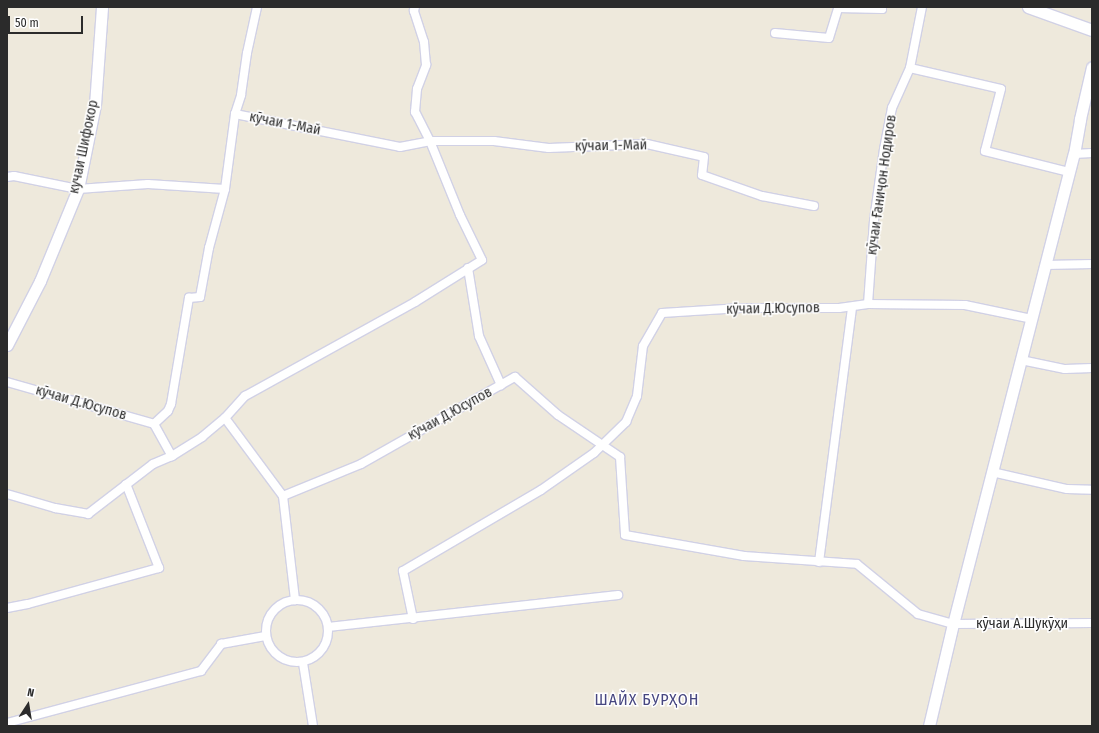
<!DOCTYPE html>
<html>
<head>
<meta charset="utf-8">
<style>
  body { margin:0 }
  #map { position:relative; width:1099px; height:733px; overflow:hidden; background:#eee9dc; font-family:"Fira Sans Condensed",sans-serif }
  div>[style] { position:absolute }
  .roads { filter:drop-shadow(1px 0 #d1d1e5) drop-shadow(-1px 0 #d1d1e5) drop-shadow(0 1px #d1d1e5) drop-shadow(0 -1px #d1d1e5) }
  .street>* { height:8px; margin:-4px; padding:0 4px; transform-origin:4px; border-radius:4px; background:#fff }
  .street>.ring { margin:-4px; padding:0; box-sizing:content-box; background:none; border:8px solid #fff; border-radius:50% }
  .secondary>* { height:11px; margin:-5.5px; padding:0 5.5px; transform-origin:5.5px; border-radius:5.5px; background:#fff }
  span { translate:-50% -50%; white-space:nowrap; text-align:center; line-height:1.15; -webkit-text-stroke:3px #fff; paint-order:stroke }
  .street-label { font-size:14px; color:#2b2b2b }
  .quarter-label { font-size:16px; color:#474780; letter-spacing:1px }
  .frame { position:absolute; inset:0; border:8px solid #2b2b2b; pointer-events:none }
  .north { position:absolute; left:8px; top:685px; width:40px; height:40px; -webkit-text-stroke:3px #fff; paint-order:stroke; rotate:12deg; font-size:11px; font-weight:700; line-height:16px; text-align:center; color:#2b2b2b }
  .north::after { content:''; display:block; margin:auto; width:14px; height:18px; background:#2b2b2b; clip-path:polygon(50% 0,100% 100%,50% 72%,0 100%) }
  .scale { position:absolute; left:8px; top:16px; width:75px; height:18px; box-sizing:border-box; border:2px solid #2b2b2b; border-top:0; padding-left:5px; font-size:12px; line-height:14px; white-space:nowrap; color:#2b2b2b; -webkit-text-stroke:3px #fff; paint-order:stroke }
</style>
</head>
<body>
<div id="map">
  <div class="roads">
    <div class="street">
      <div style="left:775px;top:33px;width:54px;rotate:5.3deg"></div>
      <div style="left:829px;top:38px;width:31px;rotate:-73deg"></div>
      <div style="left:838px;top:8px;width:44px;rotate:1.3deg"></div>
      <div style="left:882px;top:9px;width:2px;rotate:-90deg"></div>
      <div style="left:910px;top:68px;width:93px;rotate:13deg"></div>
      <div style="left:1001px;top:89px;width:64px;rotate:104.5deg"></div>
      <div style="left:985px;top:151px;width:87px;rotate:14deg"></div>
      <div style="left:235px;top:114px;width:168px;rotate:11.3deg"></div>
      <div style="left:400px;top:147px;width:31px;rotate:-11deg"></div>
      <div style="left:430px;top:141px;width:64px"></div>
      <div style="left:494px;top:141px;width:55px;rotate:7.3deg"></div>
      <div style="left:549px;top:148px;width:98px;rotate:-2.3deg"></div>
      <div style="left:647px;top:144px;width:58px;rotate:12.8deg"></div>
      <div style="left:704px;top:157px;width:18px;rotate:96deg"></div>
      <div style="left:702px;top:175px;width:64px;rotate:19.3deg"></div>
      <div style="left:762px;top:196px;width:53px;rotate:10.9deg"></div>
      <div style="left:1074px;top:154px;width:18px;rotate:-3deg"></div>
      <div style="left:7px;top:177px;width:7px;rotate:-8deg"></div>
      <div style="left:14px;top:176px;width:65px;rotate:11.5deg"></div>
      <div style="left:78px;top:189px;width:70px;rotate:-4.1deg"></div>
      <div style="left:148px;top:184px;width:77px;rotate:3.7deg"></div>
      <div style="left:1045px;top:265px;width:47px;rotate:-1.2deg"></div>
      <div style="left:468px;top:268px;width:69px;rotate:80.8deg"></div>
      <div style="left:479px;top:336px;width:54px;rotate:65.8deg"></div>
      <div style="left:868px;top:304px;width:84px;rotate:-85.9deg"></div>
      <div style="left:874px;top:220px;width:72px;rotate:-82deg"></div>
      <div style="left:884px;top:149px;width:42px;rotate:-79deg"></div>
      <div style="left:892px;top:108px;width:44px;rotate:-65.8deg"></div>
      <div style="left:910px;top:68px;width:62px;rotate:-78.9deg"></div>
      <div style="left:1021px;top:360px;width:45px;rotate:11.6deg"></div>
      <div style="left:1065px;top:369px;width:27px;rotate:-2deg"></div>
      <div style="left:7px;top:382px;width:153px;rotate:15.9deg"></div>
      <div style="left:154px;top:424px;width:19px;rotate:-43deg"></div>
      <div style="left:168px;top:411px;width:8px;rotate:-67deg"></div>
      <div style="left:171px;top:404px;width:108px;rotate:-80.4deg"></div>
      <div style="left:189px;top:298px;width:11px;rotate:-5deg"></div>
      <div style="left:200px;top:297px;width:50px;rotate:-79.6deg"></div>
      <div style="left:209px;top:248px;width:61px;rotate:-74.8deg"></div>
      <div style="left:225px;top:189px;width:76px;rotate:-82.4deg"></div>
      <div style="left:235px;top:114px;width:20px;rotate:-72deg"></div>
      <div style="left:241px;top:95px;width:42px;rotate:-81.9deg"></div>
      <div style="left:247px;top:53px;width:47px;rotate:-77.7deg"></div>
      <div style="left:225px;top:418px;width:97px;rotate:53.4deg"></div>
      <div style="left:283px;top:496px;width:105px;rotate:83.4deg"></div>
      <div style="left:154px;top:424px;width:37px;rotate:61deg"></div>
      <div style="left:992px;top:472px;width:77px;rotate:12.8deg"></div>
      <div style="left:1067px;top:489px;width:25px;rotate:2deg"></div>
      <div style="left:7px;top:494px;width:50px;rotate:16.3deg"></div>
      <div style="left:55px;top:508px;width:34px;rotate:10deg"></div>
      <div style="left:88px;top:514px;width:82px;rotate:-37.6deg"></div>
      <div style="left:153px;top:464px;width:21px;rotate:-23deg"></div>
      <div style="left:172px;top:456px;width:36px;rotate:-32deg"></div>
      <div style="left:202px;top:437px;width:30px;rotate:-40deg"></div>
      <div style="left:225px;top:418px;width:30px;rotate:-48deg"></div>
      <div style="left:245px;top:396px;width:194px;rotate:-28.9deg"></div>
      <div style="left:415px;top:302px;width:79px;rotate:-32.1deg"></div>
      <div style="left:482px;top:260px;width:50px;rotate:-116.1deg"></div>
      <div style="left:460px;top:215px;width:80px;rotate:-112.1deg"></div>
      <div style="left:430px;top:141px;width:33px;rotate:-117deg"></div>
      <div style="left:415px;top:112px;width:23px;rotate:-85deg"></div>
      <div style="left:417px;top:89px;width:26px;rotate:-69deg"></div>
      <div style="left:426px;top:65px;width:23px;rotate:-95deg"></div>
      <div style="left:424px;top:42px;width:33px;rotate:-108deg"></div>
      <div style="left:414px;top:11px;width:4px;rotate:-76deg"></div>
      <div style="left:283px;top:496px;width:84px;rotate:-22.3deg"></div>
      <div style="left:361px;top:464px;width:177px;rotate:-29.5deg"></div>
      <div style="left:515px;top:377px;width:57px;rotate:41.5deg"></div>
      <div style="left:558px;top:415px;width:75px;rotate:34.1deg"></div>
      <div style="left:620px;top:457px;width:78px;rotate:86.3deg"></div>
      <div style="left:625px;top:535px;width:121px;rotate:10deg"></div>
      <div style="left:744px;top:556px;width:113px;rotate:4deg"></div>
      <div style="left:857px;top:564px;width:79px;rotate:39.3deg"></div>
      <div style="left:918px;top:614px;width:36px;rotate:16deg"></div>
      <div style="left:953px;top:624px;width:139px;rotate:-0.4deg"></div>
      <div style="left:819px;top:562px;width:257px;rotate:-82.6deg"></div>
      <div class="ring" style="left:266px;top:600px;width:54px;height:54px"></div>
      <div style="left:7px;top:608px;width:21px;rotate:-11deg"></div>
      <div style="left:28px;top:604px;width:136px;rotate:-15.4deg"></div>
      <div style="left:159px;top:568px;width:90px;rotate:-111.4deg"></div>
      <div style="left:413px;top:619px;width:49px;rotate:-101.8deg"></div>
      <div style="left:403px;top:571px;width:160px;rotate:-30.4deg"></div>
      <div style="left:541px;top:490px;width:65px;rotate:-34.9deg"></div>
      <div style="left:594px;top:453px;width:45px;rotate:-44.1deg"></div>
      <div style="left:626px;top:422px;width:28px;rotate:-67deg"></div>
      <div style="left:637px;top:396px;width:50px;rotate:-83.2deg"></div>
      <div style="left:643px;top:346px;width:38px;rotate:-60deg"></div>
      <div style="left:662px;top:313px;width:79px;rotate:-3.6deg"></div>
      <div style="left:741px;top:308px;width:98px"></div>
      <div style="left:839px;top:308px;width:29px;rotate:-8deg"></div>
      <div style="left:868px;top:304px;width:97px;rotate:0.6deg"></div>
      <div style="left:965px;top:305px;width:68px;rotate:11.8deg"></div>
      <div style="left:328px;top:627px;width:292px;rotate:-6.3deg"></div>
      <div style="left:303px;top:663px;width:64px;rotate:81deg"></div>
      <div style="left:7px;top:723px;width:201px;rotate:-15deg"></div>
      <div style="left:201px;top:671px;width:34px;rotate:-53deg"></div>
      <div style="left:221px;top:644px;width:45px;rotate:-10.3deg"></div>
    </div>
    <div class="secondary">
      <div style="left:1028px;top:7px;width:68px;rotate:19.8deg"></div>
      <div style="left:7px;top:345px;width:72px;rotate:-62.7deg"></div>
      <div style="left:40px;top:281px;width:100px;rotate:-67.6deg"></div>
      <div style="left:78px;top:189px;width:86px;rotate:-78.6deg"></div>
      <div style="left:95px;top:105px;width:98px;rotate:-85.9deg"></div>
      <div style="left:929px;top:726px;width:105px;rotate:-76.8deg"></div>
      <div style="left:953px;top:624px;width:485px;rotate:-75.6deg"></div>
      <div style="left:1074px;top:154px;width:36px;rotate:-80deg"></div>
      <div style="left:1080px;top:119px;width:53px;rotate:-77deg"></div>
    </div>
  </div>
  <div class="street-label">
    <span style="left:285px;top:124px;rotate:11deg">кӯчаи 1-Май</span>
    <span style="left:611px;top:146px;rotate:-1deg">кӯчаи 1-Май</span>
    <span style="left:84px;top:147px;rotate:-78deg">кучаи Шифокор</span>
    <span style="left:882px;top:185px;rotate:-82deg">кӯчаи Ғаниҷон Нодиров</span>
    <span style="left:773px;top:309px;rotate:-1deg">кӯчаи Д.Юсупов</span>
    <span style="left:81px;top:403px;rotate:16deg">кӯчаи Д.Юсупов</span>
    <span style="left:450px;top:414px;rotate:-29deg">кӯчаи Д.Юсупов</span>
    <span style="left:1022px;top:624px">кӯчаи А.Шукӯҳи</span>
  </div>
  <div class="quarter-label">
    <span style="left:647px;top:700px">ШАЙХ БУРҲОН</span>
  </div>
  <div class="frame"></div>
  <div class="north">N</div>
  <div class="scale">50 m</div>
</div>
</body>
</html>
